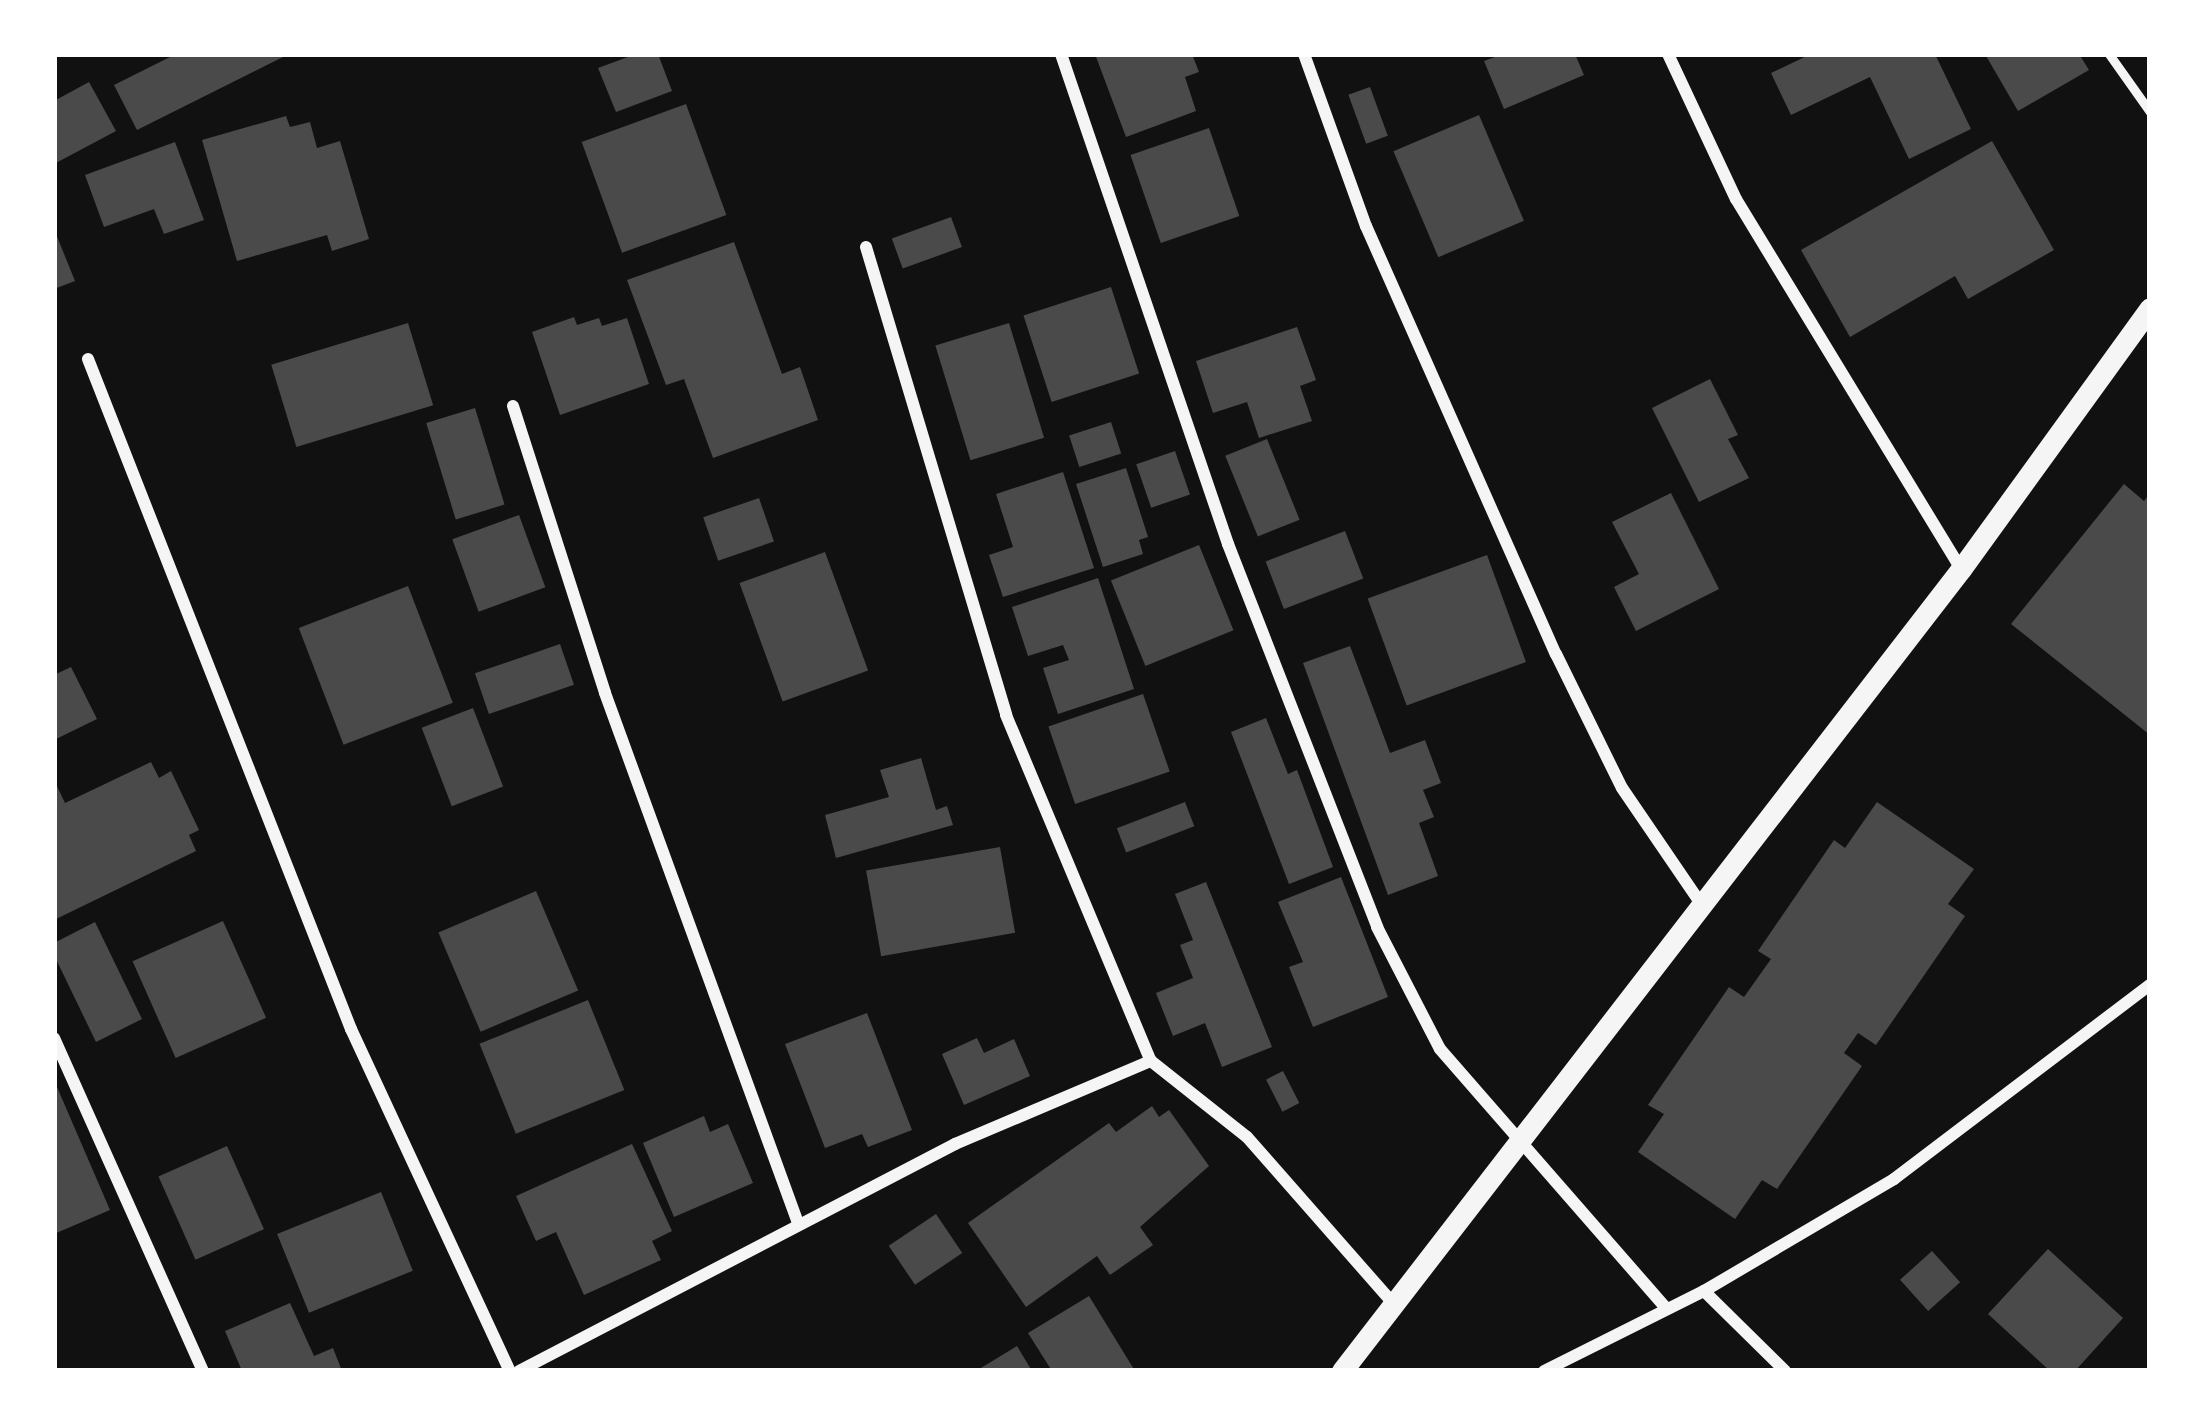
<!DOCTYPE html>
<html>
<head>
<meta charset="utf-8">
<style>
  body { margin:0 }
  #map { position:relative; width:2204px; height:1425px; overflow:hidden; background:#111; font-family:Montserrat,sans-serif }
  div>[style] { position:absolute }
  .building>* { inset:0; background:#4a4a4a; transform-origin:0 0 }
  .service>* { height:9px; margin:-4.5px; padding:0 4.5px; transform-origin:4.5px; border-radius:4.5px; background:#f5f5f5 }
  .minor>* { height:12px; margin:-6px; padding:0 6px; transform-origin:6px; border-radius:6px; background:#f5f5f5 }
  .tertiary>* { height:21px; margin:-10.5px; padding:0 10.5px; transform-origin:10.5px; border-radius:10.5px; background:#f5f5f5 }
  span { translate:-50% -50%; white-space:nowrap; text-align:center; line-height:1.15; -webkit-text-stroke:10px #fff; paint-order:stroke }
  .frame { position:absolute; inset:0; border:57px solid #fff; pointer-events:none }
</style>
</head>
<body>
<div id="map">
  <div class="building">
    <div style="clip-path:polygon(176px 54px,289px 54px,137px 130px,114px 85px)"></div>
    <div style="clip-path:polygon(636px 54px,658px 54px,672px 91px,616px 112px,598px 68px)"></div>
    <div style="clip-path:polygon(1095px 54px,1192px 54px,1199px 72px,1185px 77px,1196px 111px,1126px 137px)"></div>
    <div style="clip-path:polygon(1503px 54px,1575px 54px,1584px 75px,1504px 109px,1484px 61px)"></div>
    <div style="clip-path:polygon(1811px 54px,1935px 54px,1971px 129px,1909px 159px,1870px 77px,1791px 115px,1771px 73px)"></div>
    <div style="clip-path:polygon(1985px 54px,2079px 54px,2089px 70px,2018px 111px)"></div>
    <div style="clip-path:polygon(89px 82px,116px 131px,54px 164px,54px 101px)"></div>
    <div style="left:1370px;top:87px;width:52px;height:23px;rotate:70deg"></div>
    <div style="left:686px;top:104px;width:118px;height:111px;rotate:70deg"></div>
    <div style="left:1479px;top:115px;width:115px;height:93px;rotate:67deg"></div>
    <div style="clip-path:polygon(286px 116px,290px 127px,310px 122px,317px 148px,340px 141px,369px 239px,332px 251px,327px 235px,237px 261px,202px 140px)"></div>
    <div style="left:1209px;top:128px;width:93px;height:83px;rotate:71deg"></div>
    <div style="clip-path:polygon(1992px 141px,2054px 250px,1968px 299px,1955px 276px,1850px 337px,1801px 250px)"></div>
    <div style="clip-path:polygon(175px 142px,204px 220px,164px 234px,154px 209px,104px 227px,85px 175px)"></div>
    <div style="left:951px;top:217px;width:32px;height:63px;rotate:70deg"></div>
    <div style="clip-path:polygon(54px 229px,75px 281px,54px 289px)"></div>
    <div style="clip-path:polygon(734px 242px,782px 374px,800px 367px,818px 420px,713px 458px,684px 379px,666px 385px,627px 280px)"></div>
    <div style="left:1111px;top:287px;width:91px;height:92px;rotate:72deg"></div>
    <div style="clip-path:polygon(574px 317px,577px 325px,599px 318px,602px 326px,627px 318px,649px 384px,560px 415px,532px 332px)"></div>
    <div style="left:408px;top:323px;width:86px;height:143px;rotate:73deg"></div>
    <div style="left:1009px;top:323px;width:120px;height:77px;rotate:73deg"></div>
    <div style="clip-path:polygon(1297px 327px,1316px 380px,1300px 386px,1312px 421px,1259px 438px,1247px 402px,1213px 413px,1196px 361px)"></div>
    <div style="clip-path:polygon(1710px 379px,1738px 435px,1728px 439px,1749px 478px,1699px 502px,1652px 408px)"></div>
    <div style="left:475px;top:408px;width:101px;height:51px;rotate:73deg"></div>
    <div style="left:1111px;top:422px;width:33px;height:44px;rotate:72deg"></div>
    <div style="left:1267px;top:439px;width:87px;height:45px;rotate:68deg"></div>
    <div style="left:1175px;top:451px;width:46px;height:41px;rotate:71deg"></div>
    <div style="clip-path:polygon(1126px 468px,1148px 537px,1139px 540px,1143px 554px,1103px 567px,1076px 484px)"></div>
    <div style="clip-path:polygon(1063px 472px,1094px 568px,1003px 597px,989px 555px,1013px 547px,996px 494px)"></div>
    <div style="clip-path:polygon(2124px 484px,2144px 501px,2150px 494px,2150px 735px,2011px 624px)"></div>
    <div style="clip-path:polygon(1671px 493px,1719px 589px,1636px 631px,1614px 587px,1639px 574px,1612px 522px)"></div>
    <div style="left:759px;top:498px;width:46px;height:59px;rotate:71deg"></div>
    <div style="left:519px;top:515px;width:77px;height:71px;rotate:70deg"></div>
    <div style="left:1345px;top:531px;width:51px;height:85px;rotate:69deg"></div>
    <div style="left:1199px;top:545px;width:92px;height:95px;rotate:68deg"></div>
    <div style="left:825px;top:552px;width:126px;height:91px;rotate:70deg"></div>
    <div style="left:1487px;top:555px;width:114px;height:127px;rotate:70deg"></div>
    <div style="clip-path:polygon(1098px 578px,1134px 689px,1058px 714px,1043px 668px,1069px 660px,1063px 645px,1028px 656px,1012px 607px)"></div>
    <div style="left:408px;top:586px;width:125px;height:117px;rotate:69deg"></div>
    <div style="left:560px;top:644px;width:43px;height:90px;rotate:71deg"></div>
    <div style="clip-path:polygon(1350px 646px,1390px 753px,1425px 740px,1441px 783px,1423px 790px,1434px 817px,1419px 823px,1438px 876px,1388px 895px,1303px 663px)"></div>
    <div style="clip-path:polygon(71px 667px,97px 719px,54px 740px,54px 675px)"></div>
    <div style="left:1143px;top:694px;width:82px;height:100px;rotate:71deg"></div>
    <div style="left:473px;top:708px;width:84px;height:55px;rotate:69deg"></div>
    <div style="clip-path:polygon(1266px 718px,1288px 774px,1297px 770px,1333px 867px,1289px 884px,1231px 732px)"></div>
    <div style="clip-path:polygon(921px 758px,936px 810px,947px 806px,953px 825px,836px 858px,825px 815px,889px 797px,880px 770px)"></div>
    <div style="clip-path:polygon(151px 762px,159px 778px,171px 771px,199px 830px,189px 835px,196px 851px,54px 920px,54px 780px,65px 803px)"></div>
    <div style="left:1185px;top:802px;width:26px;height:73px;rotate:69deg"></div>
    <div style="clip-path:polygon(1877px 802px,1974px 869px,1948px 904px,1965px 916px,1876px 1045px,1858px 1033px,1844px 1053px,1862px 1066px,1777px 1189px,1762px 1180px,1735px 1219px,1638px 1152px,1664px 1114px,1648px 1105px,1729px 987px,1744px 997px,1771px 959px,1758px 951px,1834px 840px,1845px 848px)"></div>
    <div style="left:1000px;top:847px;width:87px;height:136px;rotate:80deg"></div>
    <div style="clip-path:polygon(1341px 877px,1388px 997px,1313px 1027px,1289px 967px,1303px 962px,1278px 902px)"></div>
    <div style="clip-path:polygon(1206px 882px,1272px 1047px,1222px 1067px,1205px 1023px,1173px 1036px,1156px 993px,1193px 978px,1180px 945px,1193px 940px,1175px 894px)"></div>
    <div style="left:536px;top:891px;width:108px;height:106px;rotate:67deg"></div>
    <div style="left:223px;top:921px;width:106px;height:99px;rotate:66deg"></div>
    <div style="clip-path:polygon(95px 922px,142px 1019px,96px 1042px,54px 955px,54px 943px)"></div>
    <div style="left:588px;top:1000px;width:97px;height:117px;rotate:68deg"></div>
    <div style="clip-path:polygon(867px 1013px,912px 1130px,868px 1147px,862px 1134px,825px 1148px,785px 1044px)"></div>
    <div style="clip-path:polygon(977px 1038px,984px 1053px,1014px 1039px,1030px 1076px,964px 1105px,942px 1054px)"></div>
    <div style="left:1283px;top:1071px;width:36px;height:19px;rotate:63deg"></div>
    <div style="clip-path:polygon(54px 1080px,110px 1210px,54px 1234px)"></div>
    <div style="clip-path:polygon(1152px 1106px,1159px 1117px,1169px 1110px,1209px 1166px,1140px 1227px,1153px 1245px,1110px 1275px,1097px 1256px,1026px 1307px,968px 1223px,1109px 1123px,1116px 1132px)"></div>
    <div style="clip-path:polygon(704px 1116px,710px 1132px,728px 1124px,753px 1183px,674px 1217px,643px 1143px)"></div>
    <div style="clip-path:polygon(632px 1144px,672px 1231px,652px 1241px,661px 1260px,584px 1295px,556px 1232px,536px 1241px,516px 1196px)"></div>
    <div style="left:227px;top:1146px;width:91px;height:75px;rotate:66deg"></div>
    <div style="left:381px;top:1192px;width:85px;height:112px;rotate:68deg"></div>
    <div style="left:936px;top:1214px;width:47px;height:57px;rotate:56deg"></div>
    <div style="clip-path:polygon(2048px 1249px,2123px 1318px,2075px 1371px,2050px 1371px,1988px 1314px)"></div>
    <div style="left:1932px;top:1251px;width:42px;height:43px;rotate:48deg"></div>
    <div style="clip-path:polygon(1089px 1296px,1135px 1371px,1052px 1371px,1028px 1333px)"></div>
    <div style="clip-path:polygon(290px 1303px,314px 1356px,333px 1348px,342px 1371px,242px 1371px,225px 1331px)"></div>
    <div style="clip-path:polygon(1017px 1346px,1032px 1371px,976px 1371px)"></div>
  </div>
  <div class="service">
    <div style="left:2109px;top:54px;width:71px;rotate:54.7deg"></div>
  </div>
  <div class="minor">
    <div style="left:1061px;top:54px;width:518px;rotate:71.18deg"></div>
    <div style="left:1228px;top:544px;width:411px;rotate:68.7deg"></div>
    <div style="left:1377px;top:927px;width:137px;rotate:62.7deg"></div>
    <div style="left:1440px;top:1049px;width:345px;rotate:48.9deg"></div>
    <div style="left:1304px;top:54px;width:183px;rotate:70.2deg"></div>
    <div style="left:1366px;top:226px;width:468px;rotate:66.1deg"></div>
    <div style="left:1556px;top:654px;width:149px;rotate:63.8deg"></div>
    <div style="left:1622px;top:788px;width:140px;rotate:55.7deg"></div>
    <div style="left:1668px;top:54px;width:160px;rotate:64.9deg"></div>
    <div style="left:1736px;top:199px;width:433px;rotate:58.7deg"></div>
    <div style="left:866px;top:247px;width:488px;rotate:73.3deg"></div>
    <div style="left:1006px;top:715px;width:375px;rotate:67.3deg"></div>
    <div style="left:1151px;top:1061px;width:122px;rotate:38.4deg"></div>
    <div style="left:1247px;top:1137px;width:220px;rotate:48.7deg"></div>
    <div style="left:88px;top:359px;width:720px;rotate:68.57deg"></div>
    <div style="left:351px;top:1029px;width:377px;rotate:65.1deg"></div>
    <div style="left:513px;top:406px;width:301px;rotate:72.2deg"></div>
    <div style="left:605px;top:693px;width:564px;rotate:69.99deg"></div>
    <div style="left:54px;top:1038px;width:365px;rotate:65.9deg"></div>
    <div style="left:1704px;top:1291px;width:114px;rotate:44.6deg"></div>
    <div style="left:519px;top:1371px;width:492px;rotate:-27.5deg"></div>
    <div style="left:955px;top:1144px;width:213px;rotate:-23deg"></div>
    <div style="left:1544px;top:1371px;width:179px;rotate:-26.6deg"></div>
    <div style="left:1704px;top:1291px;width:221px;rotate:-30.5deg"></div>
    <div style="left:1894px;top:1179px;width:321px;rotate:-37.2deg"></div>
  </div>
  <div class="tertiary">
    <div style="left:1342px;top:1371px;width:1013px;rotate:-52.34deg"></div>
    <div style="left:1961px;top:569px;width:322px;rotate:-54.1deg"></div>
  </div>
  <div class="frame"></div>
</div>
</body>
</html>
